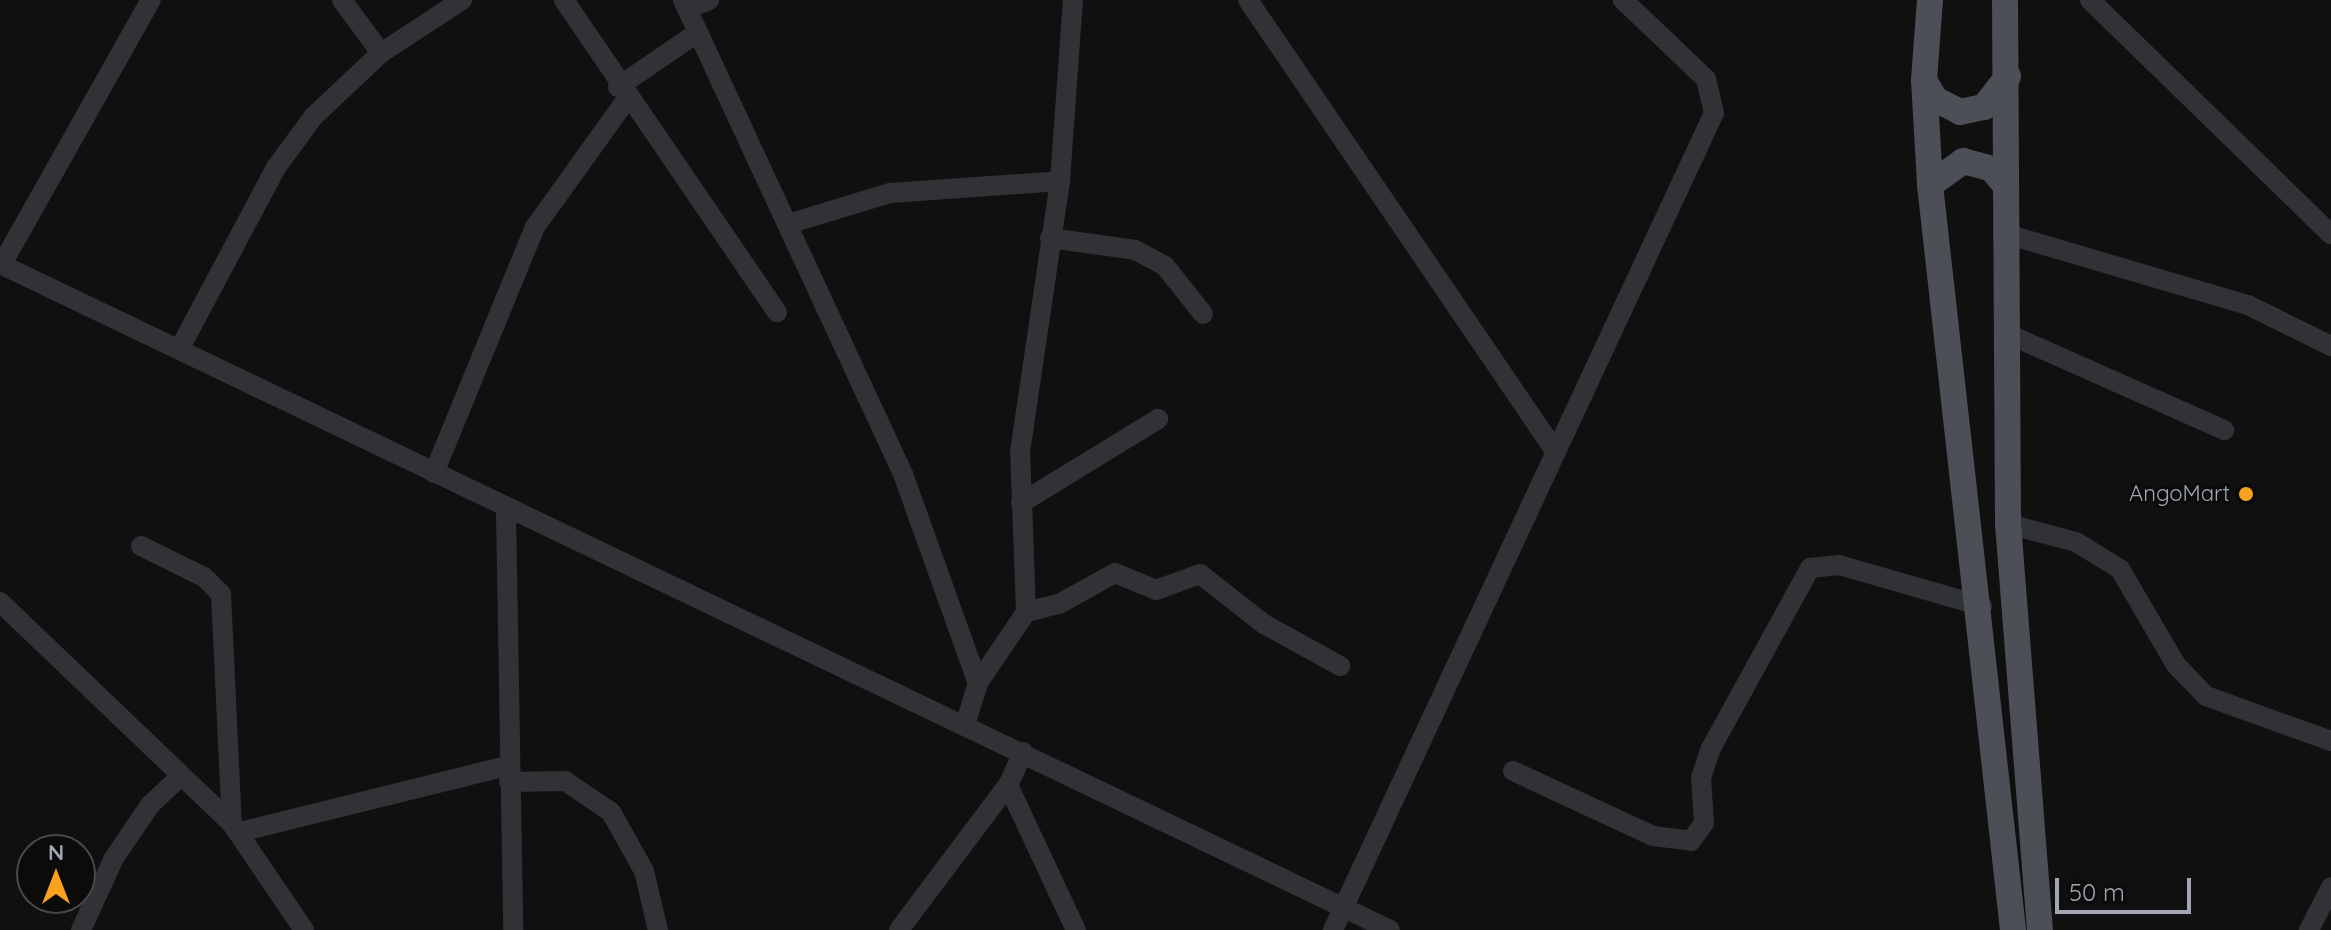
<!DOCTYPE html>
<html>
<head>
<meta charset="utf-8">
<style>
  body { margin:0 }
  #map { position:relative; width:2331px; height:930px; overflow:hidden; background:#101011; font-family:Quicksand,sans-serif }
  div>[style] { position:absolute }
  .minor>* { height:20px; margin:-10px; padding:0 10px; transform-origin:10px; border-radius:10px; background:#303236 }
  .major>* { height:26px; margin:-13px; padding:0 13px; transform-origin:13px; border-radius:13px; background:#4c4f55 }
  .dots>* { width:22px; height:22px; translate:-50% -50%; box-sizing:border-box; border:4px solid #0b0b0c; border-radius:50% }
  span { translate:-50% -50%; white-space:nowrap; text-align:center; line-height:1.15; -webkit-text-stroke:6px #0b0b0c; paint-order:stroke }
  .poi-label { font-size:22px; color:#a0a7b3 }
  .right { translate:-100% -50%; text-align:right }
  .north { position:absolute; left:16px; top:834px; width:80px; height:80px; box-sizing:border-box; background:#0b0b0c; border:2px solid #47494f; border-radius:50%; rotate:0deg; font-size:22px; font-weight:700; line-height:32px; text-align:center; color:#a0a7b3 }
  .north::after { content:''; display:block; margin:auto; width:28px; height:36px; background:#faa11f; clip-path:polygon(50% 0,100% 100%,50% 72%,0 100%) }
  .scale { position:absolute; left:2055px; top:878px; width:136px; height:36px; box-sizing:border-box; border:4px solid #a0a7b3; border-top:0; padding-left:10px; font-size:24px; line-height:28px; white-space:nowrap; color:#a0a7b3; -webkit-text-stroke:6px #0b0b0c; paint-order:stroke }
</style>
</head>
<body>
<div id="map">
  <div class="minor">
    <div style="left:342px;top:0;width:66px;rotate:53.7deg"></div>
    <div style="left:564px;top:0;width:378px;rotate:55.7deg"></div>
    <div style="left:683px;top:0;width:523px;rotate:65.1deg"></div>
    <div style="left:903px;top:474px;width:222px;rotate:70.3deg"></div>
    <div style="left:978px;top:683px;width:41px;rotate:107.1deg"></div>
    <div style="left:1248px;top:0;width:542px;rotate:55.75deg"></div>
    <div style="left:2090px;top:0;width:336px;rotate:44.2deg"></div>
    <div style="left:687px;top:9px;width:24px;rotate:-22deg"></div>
    <div style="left:618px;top:87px;width:96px;rotate:-34.4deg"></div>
    <div style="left:788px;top:224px;width:107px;rotate:-16.9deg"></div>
    <div style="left:890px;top:193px;width:170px;rotate:-4deg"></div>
    <div style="left:2003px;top:233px;width:255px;rotate:16.4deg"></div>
    <div style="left:2248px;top:305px;width:93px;rotate:26.3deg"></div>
    <div style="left:1050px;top:238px;width:86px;rotate:8deg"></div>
    <div style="left:1135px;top:250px;width:34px;rotate:28deg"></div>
    <div style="left:1165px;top:266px;width:61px;rotate:51.6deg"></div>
    <div style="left:0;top:264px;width:1541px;rotate:25.6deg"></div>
    <div style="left:2px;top:264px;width:303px;rotate:-60.6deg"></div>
    <div style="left:2006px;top:333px;width:239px;rotate:24deg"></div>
    <div style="left:180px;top:348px;width:203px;rotate:-62deg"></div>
    <div style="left:275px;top:169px;width:64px;rotate:-53.8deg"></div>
    <div style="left:313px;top:117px;width:93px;rotate:-43.3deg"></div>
    <div style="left:381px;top:53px;width:97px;rotate:-33.2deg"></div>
    <div style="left:434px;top:473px;width:266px;rotate:-67.7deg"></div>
    <div style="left:535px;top:227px;width:158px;rotate:-54.3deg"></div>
    <div style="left:1021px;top:503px;width:161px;rotate:-31.5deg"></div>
    <div style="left:506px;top:512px;width:418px;rotate:89deg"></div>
    <div style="left:2008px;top:524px;width:70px;rotate:14.8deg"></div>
    <div style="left:2076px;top:542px;width:52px;rotate:31.5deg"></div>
    <div style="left:2120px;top:569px;width:111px;rotate:59.7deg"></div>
    <div style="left:2176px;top:665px;width:43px;rotate:45.9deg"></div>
    <div style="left:2206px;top:696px;width:133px;rotate:19.8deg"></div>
    <div style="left:141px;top:546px;width:70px;rotate:26.2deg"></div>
    <div style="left:204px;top:577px;width:24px;rotate:45deg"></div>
    <div style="left:221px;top:594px;width:230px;rotate:87.3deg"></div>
    <div style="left:0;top:602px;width:321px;rotate:43.7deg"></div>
    <div style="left:232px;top:824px;width:128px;rotate:55.8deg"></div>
    <div style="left:1026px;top:612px;width:34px;rotate:-14deg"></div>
    <div style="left:1059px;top:604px;width:64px;rotate:-29deg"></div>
    <div style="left:1115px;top:573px;width:44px;rotate:22.5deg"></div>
    <div style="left:1156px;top:590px;width:47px;rotate:-20deg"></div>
    <div style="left:1200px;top:574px;width:81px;rotate:38deg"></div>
    <div style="left:1264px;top:624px;width:87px;rotate:28.9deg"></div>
    <div style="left:978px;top:683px;width:86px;rotate:-55.9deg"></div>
    <div style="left:1026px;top:612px;width:160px;rotate:-92.1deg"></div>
    <div style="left:1020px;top:452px;width:274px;rotate:-81.6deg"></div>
    <div style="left:1060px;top:181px;width:181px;rotate:-85.9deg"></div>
    <div style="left:1023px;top:752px;width:36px;rotate:114deg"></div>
    <div style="left:1008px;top:785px;width:160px;rotate:64.9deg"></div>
    <div style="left:1513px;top:771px;width:154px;rotate:24.9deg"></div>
    <div style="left:1653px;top:836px;width:38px;rotate:7deg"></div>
    <div style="left:1691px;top:841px;width:22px;rotate:-54deg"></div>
    <div style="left:1704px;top:823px;width:45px;rotate:-93.8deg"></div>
    <div style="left:1701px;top:778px;width:29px;rotate:-72deg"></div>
    <div style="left:1710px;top:750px;width:208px;rotate:-61.2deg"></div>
    <div style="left:1810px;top:568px;width:29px;rotate:-6deg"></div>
    <div style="left:1839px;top:565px;width:149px;rotate:16deg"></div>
    <div style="left:509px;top:782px;width:56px;rotate:-1deg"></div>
    <div style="left:565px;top:781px;width:55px;rotate:34deg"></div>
    <div style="left:611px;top:812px;width:68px;rotate:60.8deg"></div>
    <div style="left:644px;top:871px;width:61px;rotate:76.7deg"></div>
    <div style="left:240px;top:832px;width:278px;rotate:-13.9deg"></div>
    <div style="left:81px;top:930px;width:79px;rotate:-65.4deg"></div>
    <div style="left:114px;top:858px;width:64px;rotate:-55.8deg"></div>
    <div style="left:150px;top:805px;width:41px;rotate:-43deg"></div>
    <div style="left:899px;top:930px;width:181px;rotate:-53.1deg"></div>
    <div style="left:1333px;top:930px;width:901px;rotate:-65deg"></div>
    <div style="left:1714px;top:113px;width:35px;rotate:-103deg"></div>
    <div style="left:1706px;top:79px;width:115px;rotate:-136.4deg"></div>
    <div style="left:2309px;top:930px;width:48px;rotate:-62.9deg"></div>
  </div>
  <div class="major">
    <div style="left:1930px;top:0;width:80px;rotate:94.3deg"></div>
    <div style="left:1924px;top:80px;width:105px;rotate:86.7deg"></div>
    <div style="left:1930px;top:185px;width:750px;rotate:83.64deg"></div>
    <div style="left:2005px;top:0;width:524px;rotate:89.67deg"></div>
    <div style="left:2008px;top:524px;width:407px;rotate:85.5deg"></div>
    <div style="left:1924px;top:80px;width:22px;rotate:60deg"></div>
    <div style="left:1935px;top:99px;width:28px;rotate:27deg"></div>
    <div style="left:1960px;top:112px;width:25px;rotate:-12deg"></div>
    <div style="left:1984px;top:107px;width:39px;rotate:-52deg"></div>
    <div style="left:1930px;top:185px;width:41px;rotate:-36deg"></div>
    <div style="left:1963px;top:161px;width:30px;rotate:15deg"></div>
    <div style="left:1992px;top:169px;width:21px;rotate:51deg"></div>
  </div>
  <div class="dots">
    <div style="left:2246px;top:494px;background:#faa11f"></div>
  </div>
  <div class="poi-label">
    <span class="right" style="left:2230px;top:494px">AngoMart</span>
  </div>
  <div class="north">N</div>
  <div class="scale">50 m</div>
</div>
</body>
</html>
